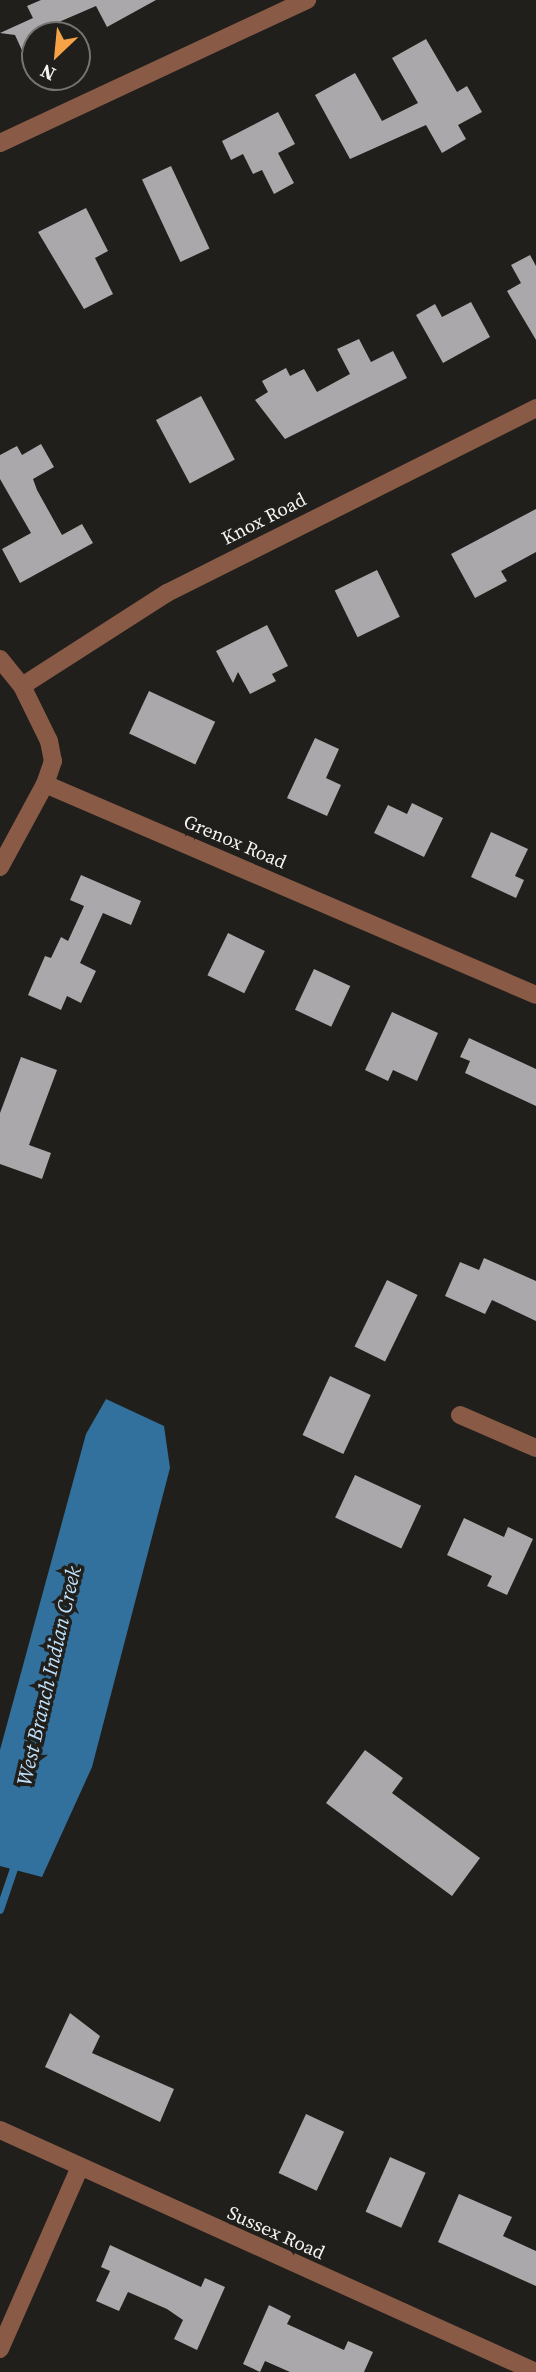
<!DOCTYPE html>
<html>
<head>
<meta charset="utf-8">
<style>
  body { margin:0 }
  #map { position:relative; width:536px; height:2372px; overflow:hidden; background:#201f1b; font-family:"Source Serif 4",serif }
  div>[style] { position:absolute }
  .water>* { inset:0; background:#32719e }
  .stream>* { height:8px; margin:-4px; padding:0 4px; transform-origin:4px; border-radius:4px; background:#32719e }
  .building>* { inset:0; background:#aba8ac; transform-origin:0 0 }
  .minor>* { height:18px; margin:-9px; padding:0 9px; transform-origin:9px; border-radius:9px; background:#895a46 }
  span { translate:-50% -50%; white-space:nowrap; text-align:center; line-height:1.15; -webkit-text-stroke:7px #201f1b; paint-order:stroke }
  .street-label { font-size:19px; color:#f5f4f2 }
  .water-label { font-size:21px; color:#c0e1fc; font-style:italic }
  .north { position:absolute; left:21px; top:21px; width:70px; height:70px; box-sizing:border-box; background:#201f1b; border:2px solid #757471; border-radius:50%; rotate:206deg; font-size:19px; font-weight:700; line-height:28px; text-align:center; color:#f5f4f2 }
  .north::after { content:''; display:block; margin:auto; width:24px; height:32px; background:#f5a346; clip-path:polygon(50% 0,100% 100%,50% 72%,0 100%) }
</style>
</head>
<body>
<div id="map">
  <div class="water">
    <div style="clip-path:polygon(106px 1399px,164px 1426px,170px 1468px,92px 1767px,42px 1877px,0 1866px,0 1750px,86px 1434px)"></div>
  </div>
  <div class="stream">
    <div style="left:0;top:1910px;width:53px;rotate:-71.2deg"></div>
  </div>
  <div class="building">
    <div style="clip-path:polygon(41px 0,156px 0,107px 27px,96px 6px,52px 25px,57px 35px,35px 35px,35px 79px,15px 35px,0 33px,33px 18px,27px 6px)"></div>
    <div style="clip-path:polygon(426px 39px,457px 92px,467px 86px,482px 112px,458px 125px,466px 139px,442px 153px,426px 125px,350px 159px,315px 95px,355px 73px,382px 121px,418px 103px,392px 58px)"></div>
    <div style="clip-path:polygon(278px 112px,295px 144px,278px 153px,294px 183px,274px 194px,262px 170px,253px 174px,243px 154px,231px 160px,222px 141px)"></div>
    <div style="left:171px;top:166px;width:91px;height:32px;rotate:65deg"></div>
    <div style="clip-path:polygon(86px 208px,108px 251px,95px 258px,113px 294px,84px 309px,38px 232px)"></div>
    <div style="clip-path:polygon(530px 255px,536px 266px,536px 340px,507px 291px,521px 283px,511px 265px)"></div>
    <div style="clip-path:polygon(471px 302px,490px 337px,443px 363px,416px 315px,435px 304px,442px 317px)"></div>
    <div style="clip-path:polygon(359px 339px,371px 362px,393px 351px,407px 378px,285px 439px,255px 400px,268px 392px,262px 381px,286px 368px,290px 376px,304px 369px,317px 392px,350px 374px,337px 349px)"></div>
    <div style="left:201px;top:396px;width:72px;height:51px;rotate:62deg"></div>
    <div style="clip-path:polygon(41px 444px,54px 467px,33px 479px,37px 490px,62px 535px,82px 524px,93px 543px,20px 583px,2px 549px,31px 533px,0 479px,0 455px,17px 446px,22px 455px)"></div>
    <div style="clip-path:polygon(536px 509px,536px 552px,501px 571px,507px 581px,475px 598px,451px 554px)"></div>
    <div style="left:377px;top:570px;width:52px;height:47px;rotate:64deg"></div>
    <div style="clip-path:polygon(267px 625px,288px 666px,272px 674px,276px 681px,250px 694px,238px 672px,233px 683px,216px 651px)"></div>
    <div style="left:149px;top:691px;width:73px;height:47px;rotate:25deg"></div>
    <div style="clip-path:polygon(315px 738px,339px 749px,326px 778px,341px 785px,327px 816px,287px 798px)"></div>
    <div style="clip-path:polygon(412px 803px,443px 818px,424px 857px,374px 833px,388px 805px,407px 814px)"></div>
    <div style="clip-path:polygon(491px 832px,528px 849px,515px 876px,524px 880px,516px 898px,471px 877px)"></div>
    <div style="clip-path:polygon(81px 875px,141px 901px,131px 925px,103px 913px,80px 963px,96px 971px,81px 1003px,67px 996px,61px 1010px,28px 995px,45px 956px,51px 958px,61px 937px,68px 941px,84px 906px,70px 900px)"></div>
    <div style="left:228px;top:933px;width:41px;height:47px;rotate:26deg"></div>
    <div style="left:314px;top:969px;width:40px;height:45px;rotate:25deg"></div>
    <div style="clip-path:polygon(392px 1012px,438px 1033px,417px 1081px,393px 1070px,388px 1081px,365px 1070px)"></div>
    <div style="clip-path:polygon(469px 1038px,536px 1069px,536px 1106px,465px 1073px,470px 1061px,460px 1057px)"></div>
    <div style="clip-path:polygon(21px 1057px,57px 1070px,29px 1145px,51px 1153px,42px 1179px,0 1164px,0 1113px)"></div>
    <div style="clip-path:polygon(484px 1258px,536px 1281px,536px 1321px,492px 1300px,485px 1314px,445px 1296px,460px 1262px,479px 1270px)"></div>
    <div style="left:387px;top:1280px;width:34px;height:74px;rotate:26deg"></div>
    <div style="left:330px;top:1376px;width:45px;height:65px;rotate:25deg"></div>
    <div style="left:355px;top:1475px;width:73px;height:47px;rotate:25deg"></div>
    <div style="clip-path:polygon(464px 1518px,504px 1537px,508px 1527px,533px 1539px,507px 1595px,487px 1586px,492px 1576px,447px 1555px)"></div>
    <div style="clip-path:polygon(365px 1750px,403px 1778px,392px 1793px,480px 1858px,452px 1896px,326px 1803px)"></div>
    <div style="clip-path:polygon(70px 2013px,100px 2036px,92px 2053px,174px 2089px,160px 2122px,45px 2067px)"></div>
    <div style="left:306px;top:2114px;width:42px;height:65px;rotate:25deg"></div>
    <div style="left:390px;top:2157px;width:39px;height:60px;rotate:24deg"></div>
    <div style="clip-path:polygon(459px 2194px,512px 2217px,503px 2236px,536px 2251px,536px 2286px,438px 2242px)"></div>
    <div style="clip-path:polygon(110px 2245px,201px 2287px,205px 2278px,225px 2287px,197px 2350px,174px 2339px,183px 2320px,167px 2309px,128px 2292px,119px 2311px,96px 2301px,110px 2271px,101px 2267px)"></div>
    <div style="clip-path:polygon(269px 2305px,291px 2316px,287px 2324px,344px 2350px,348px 2341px,373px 2352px,364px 2372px,290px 2372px,265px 2361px,260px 2372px,243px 2364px)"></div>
  </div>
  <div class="minor">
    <div style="left:0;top:143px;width:339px;rotate:-25deg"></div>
    <div style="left:0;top:659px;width:35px;rotate:51deg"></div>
    <div style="left:22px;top:686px;width:61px;rotate:63.9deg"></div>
    <div style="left:49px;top:741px;width:20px;rotate:79deg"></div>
    <div style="left:53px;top:761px;width:24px;rotate:109deg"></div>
    <div style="left:45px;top:784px;width:534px;rotate:23.25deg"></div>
    <div style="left:22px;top:686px;width:172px;rotate:-32.7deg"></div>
    <div style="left:167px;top:593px;width:413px;rotate:-26.6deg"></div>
    <div style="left:0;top:867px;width:94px;rotate:-61.5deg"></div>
    <div style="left:460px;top:1415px;width:83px;rotate:23.5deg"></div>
    <div style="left:0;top:2130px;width:588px;rotate:24.3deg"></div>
    <div style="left:0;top:2349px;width:199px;rotate:-66.3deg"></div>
  </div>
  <div class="street-label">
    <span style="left:264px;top:519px;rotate:-27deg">Knox Road</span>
    <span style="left:235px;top:842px;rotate:23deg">Grenox Road</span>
    <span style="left:276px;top:2233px;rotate:24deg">Sussex Road</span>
  </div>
  <div class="water-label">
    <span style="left:49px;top:1676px;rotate:-77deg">West Branch Indian Creek</span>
  </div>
  <div class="north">N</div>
</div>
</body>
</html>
